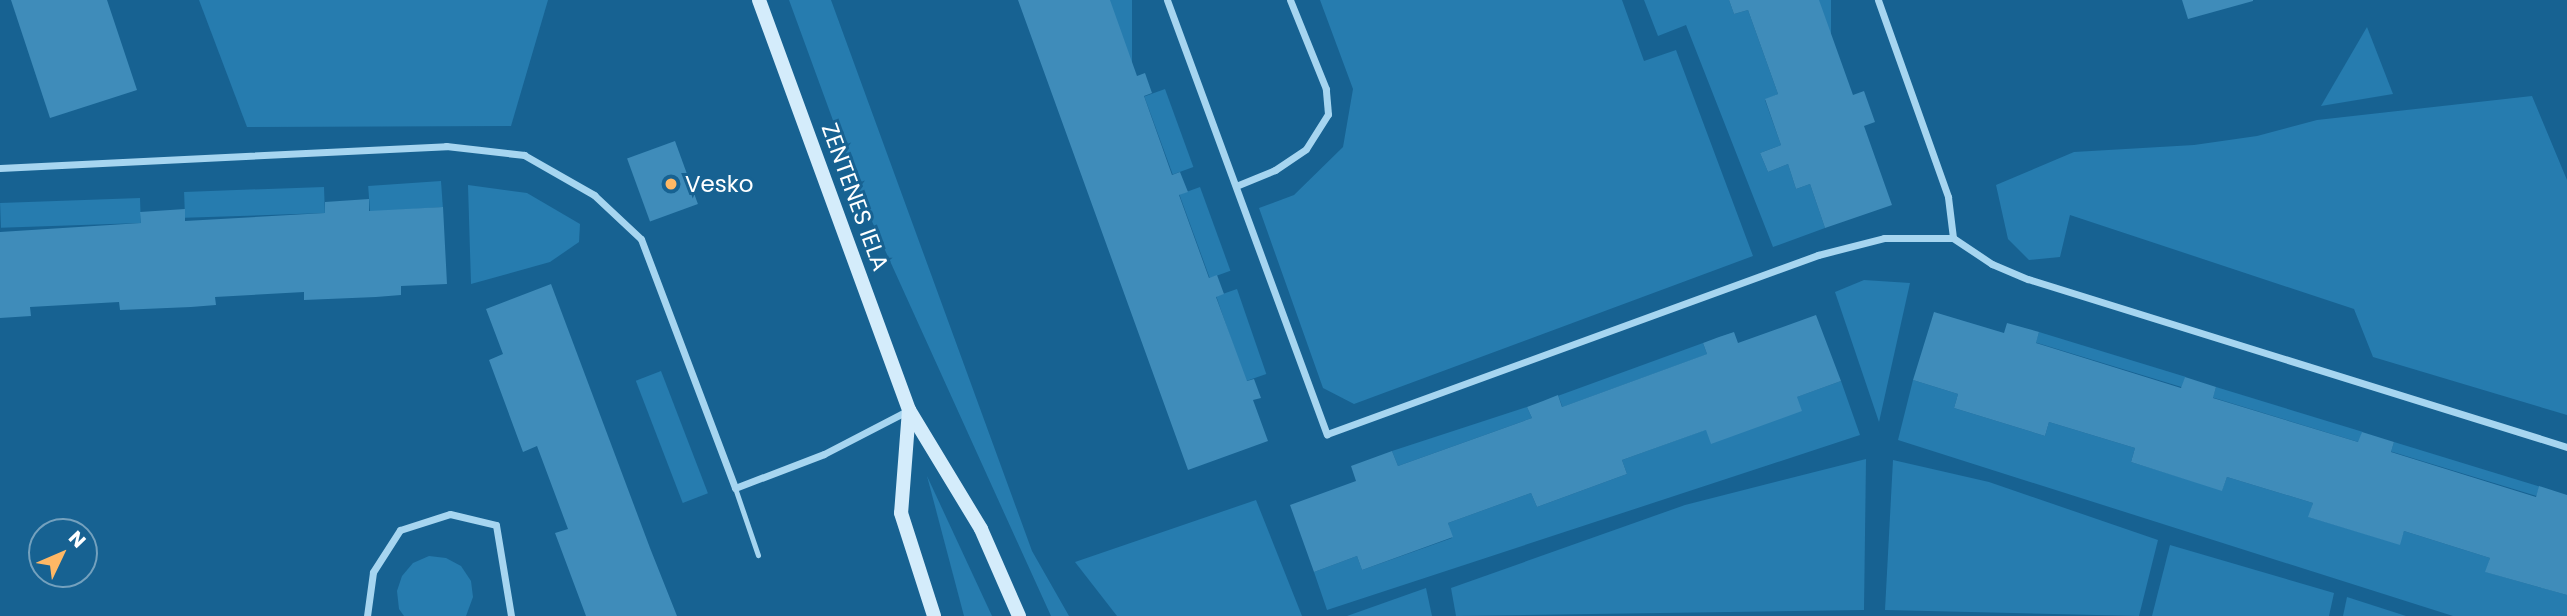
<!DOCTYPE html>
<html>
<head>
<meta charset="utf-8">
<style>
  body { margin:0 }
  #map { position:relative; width:2567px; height:616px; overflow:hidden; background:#176292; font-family:Poppins,sans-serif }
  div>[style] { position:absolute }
  .green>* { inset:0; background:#267caf; transform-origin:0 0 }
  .building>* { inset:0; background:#3f8cba; transform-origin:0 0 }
  .lane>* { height:5px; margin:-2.5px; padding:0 2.5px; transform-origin:2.5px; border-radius:2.5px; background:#a6d5f0 }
  .street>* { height:7px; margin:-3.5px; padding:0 3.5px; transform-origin:3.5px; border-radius:3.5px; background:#a6d5f0 }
  .secondary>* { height:14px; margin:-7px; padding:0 7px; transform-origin:7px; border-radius:7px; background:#d4ecfb }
  .dots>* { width:19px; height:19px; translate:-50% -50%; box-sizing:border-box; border:4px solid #176292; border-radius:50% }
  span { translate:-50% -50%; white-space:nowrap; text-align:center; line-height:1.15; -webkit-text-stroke:6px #176292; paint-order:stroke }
  .poi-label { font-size:23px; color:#fff }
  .left { translate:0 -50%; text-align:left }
  .street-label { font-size:23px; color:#fff }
  .north { position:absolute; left:28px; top:518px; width:70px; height:70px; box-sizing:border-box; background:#176292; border:2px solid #74a1be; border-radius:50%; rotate:46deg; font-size:19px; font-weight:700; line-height:28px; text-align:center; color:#fff }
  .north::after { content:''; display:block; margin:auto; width:24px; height:32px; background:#ffb865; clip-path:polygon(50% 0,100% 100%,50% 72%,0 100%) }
</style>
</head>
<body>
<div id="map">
  <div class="green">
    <div style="clip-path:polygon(199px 0,548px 0,511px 126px,247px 127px)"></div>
    <div style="clip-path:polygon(789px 0,831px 0,1032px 551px,1069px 616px,1051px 616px,1001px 506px,861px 197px)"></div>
    <div style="left:1110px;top:0;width:22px;height:81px"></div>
    <div style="clip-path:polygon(1320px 0,1622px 0,1644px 61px,1676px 50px,1753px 256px,1354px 404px,1323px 388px,1259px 208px,1294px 195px,1343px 147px,1353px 89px)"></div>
    <div style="clip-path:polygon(1644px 0,1729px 0,1734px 14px,1748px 10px,1778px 94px,1765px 100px,1781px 145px,1760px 153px,1768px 172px,1788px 164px,1796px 189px,1810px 184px,1825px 228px,1773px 247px,1686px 25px,1658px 36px)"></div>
    <div style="left:1819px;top:0;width:12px;height:101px"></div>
    <div style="clip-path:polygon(2367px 27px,2393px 94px,2321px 106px)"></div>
    <div style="left:1165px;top:89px;width:83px;height:22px;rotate:70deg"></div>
    <div style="clip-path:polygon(2532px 96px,2567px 180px,2567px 415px,2373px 357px,2354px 309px,2070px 215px,2060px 257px,2029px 260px,2008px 239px,1996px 185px,2074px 152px,2194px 145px,2257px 136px,2317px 120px)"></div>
    <div style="left:441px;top:181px;width:26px;height:73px;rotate:86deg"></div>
    <div style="clip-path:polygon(468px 185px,527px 193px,580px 224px,579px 242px,550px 262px,471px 284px)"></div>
    <div style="left:324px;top:187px;width:26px;height:140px;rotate:88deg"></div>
    <div style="left:1200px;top:187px;width:89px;height:22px;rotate:70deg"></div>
    <div style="left:140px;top:198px;width:25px;height:140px;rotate:88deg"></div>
    <div style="clip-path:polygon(1864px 280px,1910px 283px,1879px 422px,1835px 292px)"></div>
    <div style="left:1237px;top:289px;width:90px;height:22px;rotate:71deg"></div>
    <div style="left:2039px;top:332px;width:153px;height:11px;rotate:17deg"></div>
    <div style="left:1703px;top:343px;width:12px;height:154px;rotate:70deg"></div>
    <div style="left:661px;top:371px;width:131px;height:27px;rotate:69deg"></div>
    <div style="clip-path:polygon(1913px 380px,1958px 394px,1954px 408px,2045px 436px,2049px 422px,2135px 448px,2131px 462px,2222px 490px,2227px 477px,2313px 503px,2309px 517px,2399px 544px,2404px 531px,2490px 558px,2486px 572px,2567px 595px,2567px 616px,2453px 616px,1898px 440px)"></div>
    <div style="clip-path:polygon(1841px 381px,1860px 435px,1327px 610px,1314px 572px,1357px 556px,1362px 570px,1452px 538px,1448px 523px,1531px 493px,1537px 507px,1627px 474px,1622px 460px)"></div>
    <div style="left:2216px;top:387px;width:153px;height:11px;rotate:17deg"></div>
    <div style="clip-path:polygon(1527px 407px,1532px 418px,1398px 466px,1392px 451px)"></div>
    <div style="left:2394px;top:442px;width:152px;height:10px;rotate:17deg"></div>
    <div style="clip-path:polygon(1866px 459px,1864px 610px,1456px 616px,1451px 588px,1685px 505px)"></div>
    <div style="clip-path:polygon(1893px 460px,1989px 482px,2158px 540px,2139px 616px,1885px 610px)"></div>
    <div style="clip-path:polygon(927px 476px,992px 616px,964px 616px)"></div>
    <div style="clip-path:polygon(1256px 500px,1302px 616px,1117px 616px,1075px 562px)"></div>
    <div style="clip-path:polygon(2170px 545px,2334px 593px,2329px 616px,2152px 616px)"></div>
    <div style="clip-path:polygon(429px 556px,446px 558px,461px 566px,471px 581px,473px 597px,466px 616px,404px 616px,399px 609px,397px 591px,402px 576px,413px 563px)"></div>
    <div style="clip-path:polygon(1426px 588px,1432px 616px,1347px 616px)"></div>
    <div style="clip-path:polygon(2347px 597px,2406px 616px,2343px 616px)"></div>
  </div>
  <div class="building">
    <div style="clip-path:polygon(11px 0,107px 0,137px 90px,50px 118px)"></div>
    <div style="clip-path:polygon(1018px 0,1110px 0,1137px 76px,1145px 73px,1152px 93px,1144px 96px,1172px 175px,1180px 172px,1188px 192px,1179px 195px,1209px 278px,1217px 275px,1224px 294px,1216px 297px,1247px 381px,1254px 379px,1261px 398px,1253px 400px,1268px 441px,1188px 470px)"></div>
    <div style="clip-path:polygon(1729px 0,1819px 0,1853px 95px,1864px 91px,1875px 122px,1864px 126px,1892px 205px,1825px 228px,1810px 184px,1796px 189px,1788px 164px,1768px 172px,1760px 153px,1781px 145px,1765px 99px,1778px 94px,1748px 10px,1734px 14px)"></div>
    <div style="clip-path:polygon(2182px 0,2253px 0,2253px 1px,2188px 19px)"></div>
    <div style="left:675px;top:141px;width:67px;height:51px;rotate:70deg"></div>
    <div style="clip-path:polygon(369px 199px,369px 211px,443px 207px,447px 284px,401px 286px,401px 295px,376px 297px,304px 300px,304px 292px,215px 297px,216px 305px,191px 307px,120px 310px,119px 302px,30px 307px,31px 316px,0 318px,0 232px,141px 223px,140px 212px,185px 209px,185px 221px,325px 213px,325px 202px)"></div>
    <div style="clip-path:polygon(551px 284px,650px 548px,677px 616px,586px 616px,555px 533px,568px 529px,537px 446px,523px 452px,489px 360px,503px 354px,486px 309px)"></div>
    <div style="clip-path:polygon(1934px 312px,2004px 333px,2007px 323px,2039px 332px,2036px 343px,2181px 388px,2185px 377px,2216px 387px,2213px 398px,2358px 442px,2362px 432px,2394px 442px,2391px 452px,2536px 497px,2539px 486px,2567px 495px,2567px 595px,2485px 572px,2490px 558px,2404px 531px,2400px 545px,2308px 517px,2313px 503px,2227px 477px,2222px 491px,2131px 462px,2135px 448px,2049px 422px,2045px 436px,1954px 408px,1958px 394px,1913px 380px)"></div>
    <div style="clip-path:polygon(1816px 315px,1841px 381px,1797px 397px,1802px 411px,1711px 444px,1706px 430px,1622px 460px,1627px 474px,1537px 507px,1531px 493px,1448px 523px,1453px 537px,1362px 570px,1357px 556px,1314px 572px,1290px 505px,1356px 481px,1351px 466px,1392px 451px,1398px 466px,1532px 418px,1527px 407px,1543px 401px,1558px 395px,1562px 407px,1707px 354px,1703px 343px,1719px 337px,1734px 332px,1738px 343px)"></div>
  </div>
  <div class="lane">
    <div style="left:735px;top:488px;width:71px;rotate:71.1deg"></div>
  </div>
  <div class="street">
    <div style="left:1167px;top:0;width:463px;rotate:69.8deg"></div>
    <div style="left:1327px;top:434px;width:523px;rotate:-20.03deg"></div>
    <div style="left:1818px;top:255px;width:68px;rotate:-14.4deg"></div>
    <div style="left:1884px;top:238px;width:69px"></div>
    <div style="left:1953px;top:238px;width:47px;rotate:33.7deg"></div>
    <div style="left:1992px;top:264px;width:39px;rotate:23deg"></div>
    <div style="left:2028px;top:279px;width:565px;rotate:17.31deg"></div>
    <div style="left:1878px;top:0;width:209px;rotate:70.4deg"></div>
    <div style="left:1948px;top:197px;width:41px;rotate:83deg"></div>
    <div style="left:0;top:168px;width:447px;rotate:-2.8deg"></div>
    <div style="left:446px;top:146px;width:79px;rotate:6.6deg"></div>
    <div style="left:524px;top:155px;width:81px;rotate:29.7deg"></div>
    <div style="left:594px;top:195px;width:64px;rotate:43.1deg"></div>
    <div style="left:641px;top:239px;width:266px;rotate:69.3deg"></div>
    <div style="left:735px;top:488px;width:95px;rotate:-20.9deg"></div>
    <div style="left:824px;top:454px;width:96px;rotate:-27.4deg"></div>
    <div style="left:1236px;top:186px;width:42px;rotate:-22.3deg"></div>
    <div style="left:1275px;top:170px;width:37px;rotate:-34deg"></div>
    <div style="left:1306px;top:149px;width:41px;rotate:-57.8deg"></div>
    <div style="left:1328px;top:114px;width:25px;rotate:-95deg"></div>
    <div style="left:1326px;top:89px;width:96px;rotate:-112deg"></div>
    <div style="left:367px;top:616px;width:44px;rotate:-82.2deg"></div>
    <div style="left:373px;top:572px;width:50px;rotate:-57.3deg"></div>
    <div style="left:400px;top:530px;width:52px;rotate:-17.7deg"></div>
    <div style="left:450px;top:514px;width:47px;rotate:13.4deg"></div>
    <div style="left:496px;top:525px;width:92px;rotate:80.6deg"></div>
  </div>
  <div class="secondary">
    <div style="left:759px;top:0;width:437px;rotate:69.9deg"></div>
    <div style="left:909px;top:410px;width:139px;rotate:58.8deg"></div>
    <div style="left:981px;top:529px;width:95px;rotate:66.4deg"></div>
    <div style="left:909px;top:410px;width:103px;rotate:94.4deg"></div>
    <div style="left:901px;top:513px;width:108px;rotate:72.2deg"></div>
  </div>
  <div class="dots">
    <div style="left:671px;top:184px;background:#ffb865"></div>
  </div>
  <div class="poi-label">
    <span class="left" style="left:685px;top:184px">Vesko</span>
  </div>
  <div class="street-label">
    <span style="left:855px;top:197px;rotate:70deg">ZENTENES IELA</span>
  </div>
  <div class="north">N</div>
</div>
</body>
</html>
